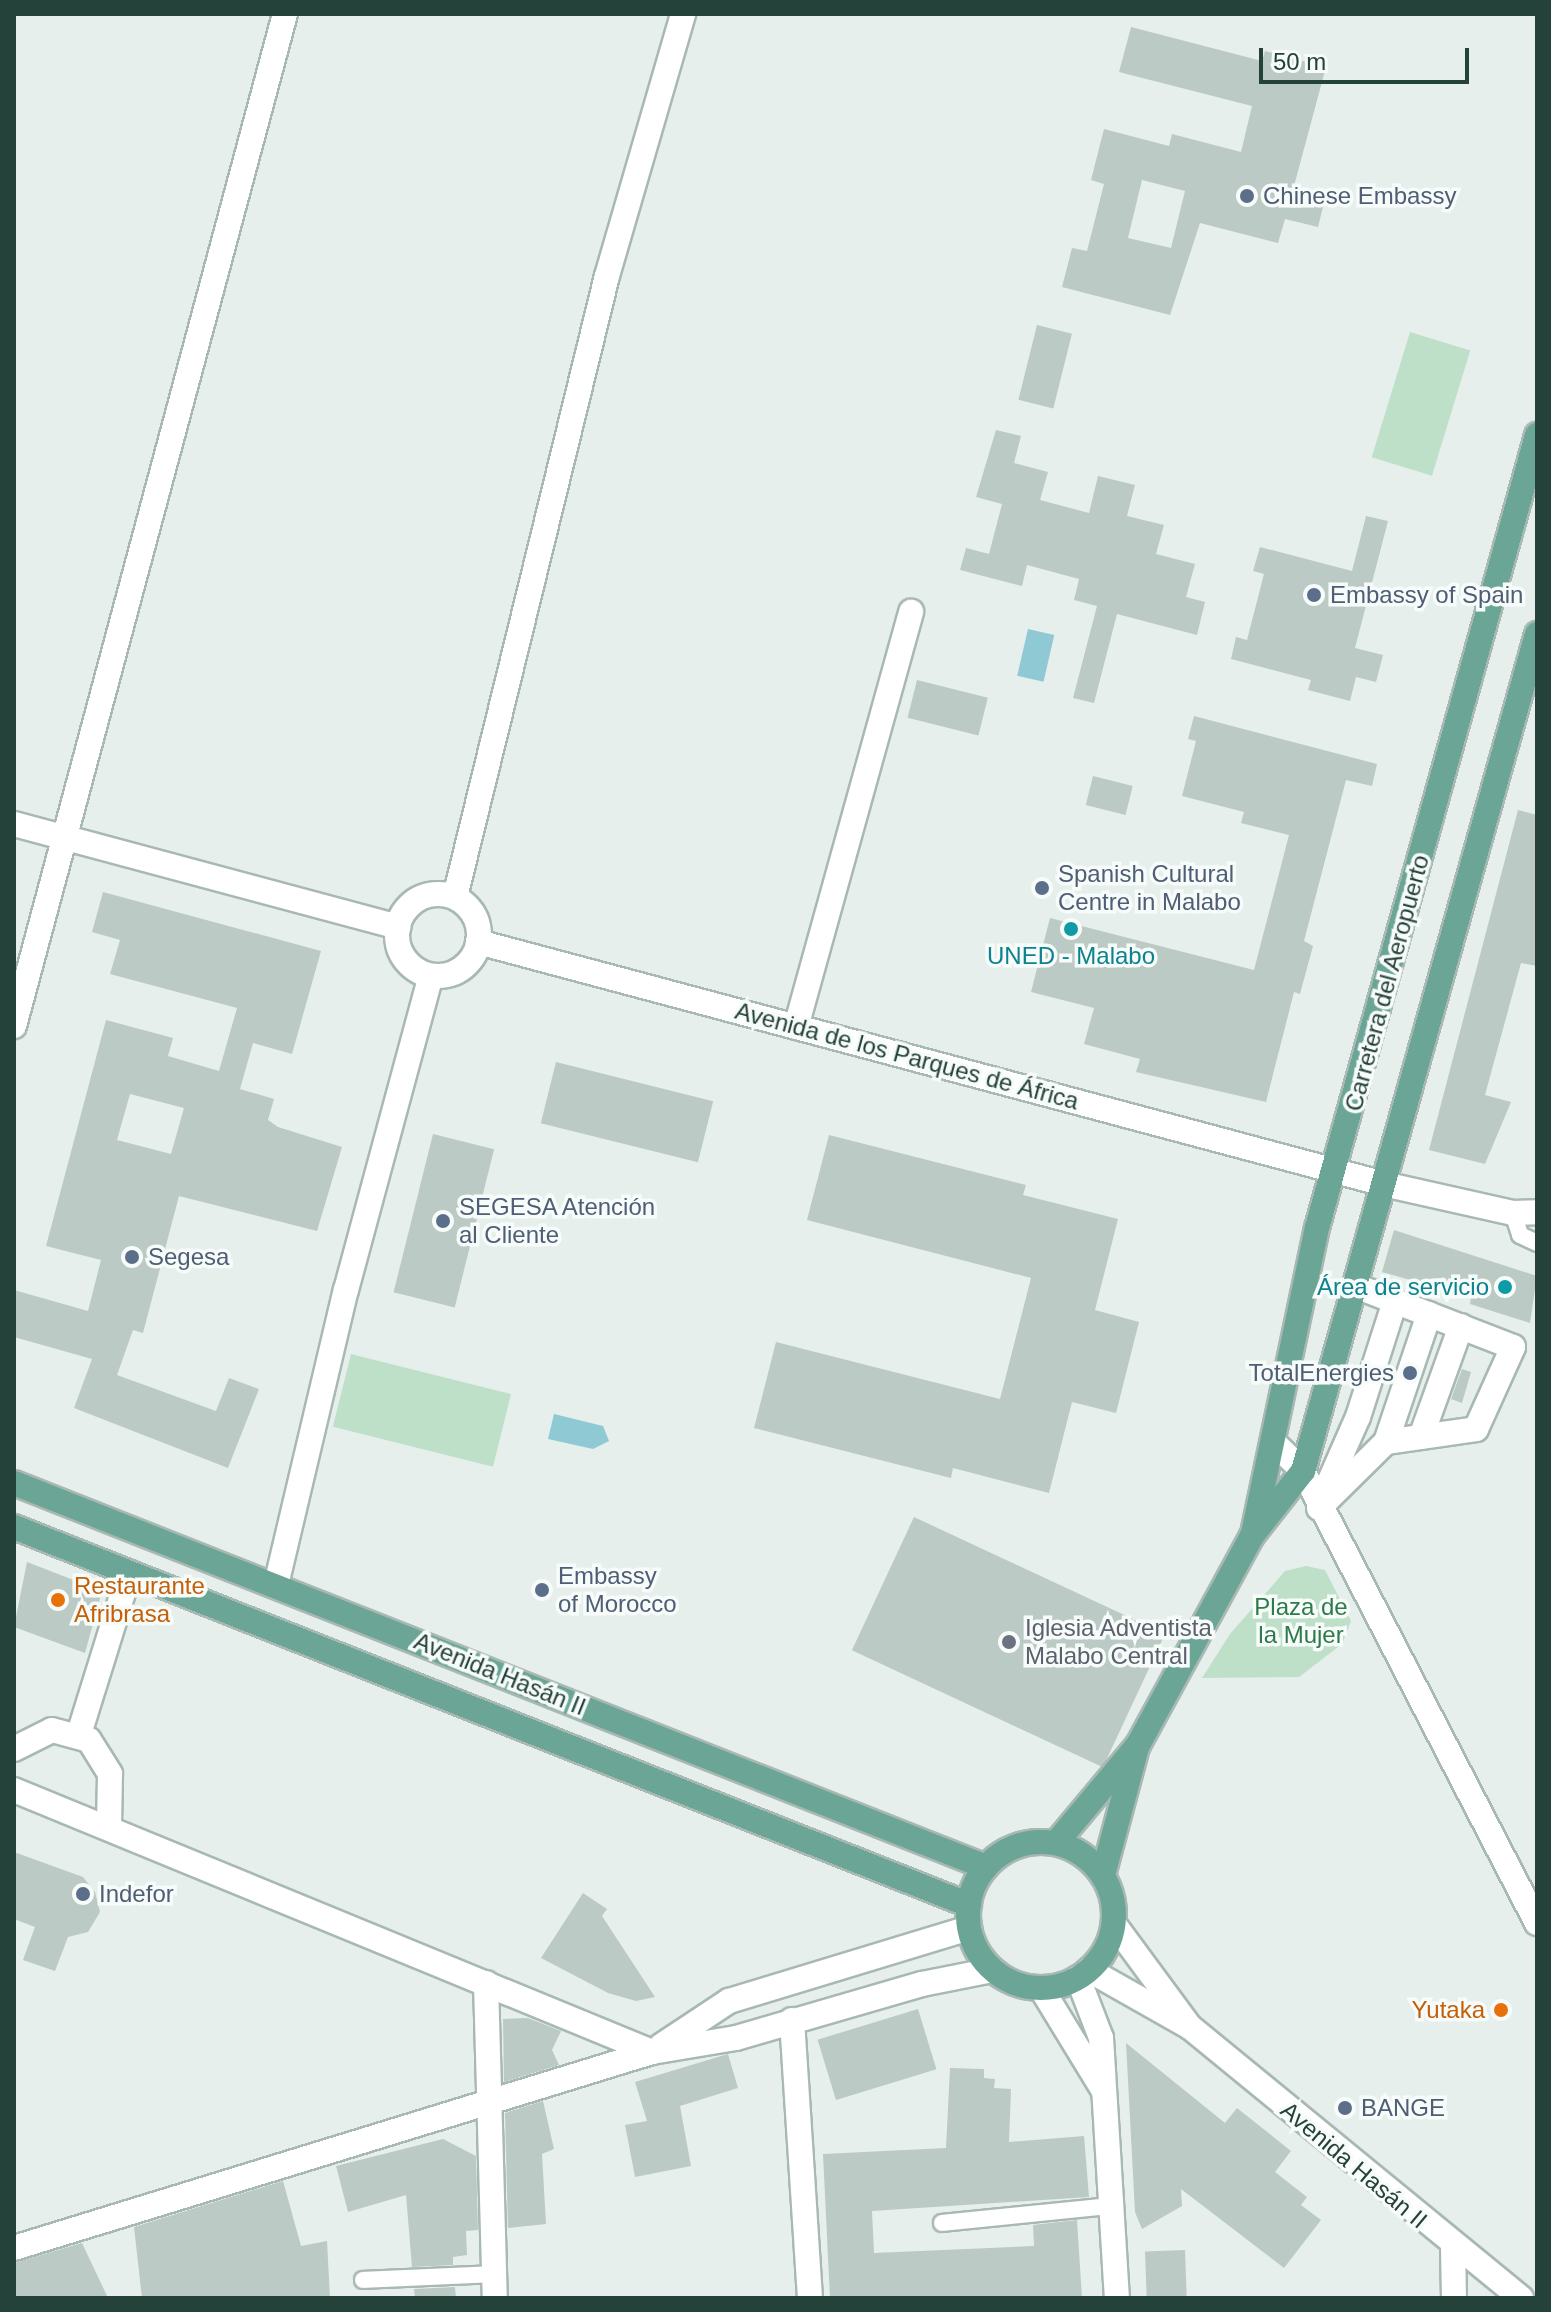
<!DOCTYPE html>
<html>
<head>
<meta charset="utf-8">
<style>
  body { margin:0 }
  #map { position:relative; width:1551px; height:2312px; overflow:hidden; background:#e6efeb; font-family:Arial,sans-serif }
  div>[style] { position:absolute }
  .green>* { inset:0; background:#bfe0c8; transform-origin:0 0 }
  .water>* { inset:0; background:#8ec9d4; transform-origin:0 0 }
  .building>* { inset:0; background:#bbcac4; transform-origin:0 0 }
  .roads { filter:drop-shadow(2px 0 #a8b8b2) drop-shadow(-2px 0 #a8b8b2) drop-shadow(0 2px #a8b8b2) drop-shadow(0 -2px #a8b8b2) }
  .service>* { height:16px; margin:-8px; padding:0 8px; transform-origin:8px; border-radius:8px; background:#fff }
  .minor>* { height:24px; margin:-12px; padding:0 12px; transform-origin:12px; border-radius:12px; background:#fff }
  .minor>.ring { margin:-12px; padding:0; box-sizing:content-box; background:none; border:24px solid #fff; border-radius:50% }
  .tertiary>* { height:24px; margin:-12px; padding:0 12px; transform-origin:12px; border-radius:12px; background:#fff }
  .secondary>* { height:24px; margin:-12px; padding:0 12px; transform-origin:12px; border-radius:12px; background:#fff }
  .primary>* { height:24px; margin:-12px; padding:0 12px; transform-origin:12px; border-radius:12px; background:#6aa596 }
  .primary>.ring { margin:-12px; padding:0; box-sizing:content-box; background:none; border:24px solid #6aa596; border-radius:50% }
  .dots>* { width:22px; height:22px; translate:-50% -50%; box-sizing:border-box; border:4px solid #f7fbf9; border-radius:50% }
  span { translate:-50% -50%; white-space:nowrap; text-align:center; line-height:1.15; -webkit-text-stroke:7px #f7fbf9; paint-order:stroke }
  .service-label { font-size:24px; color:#4e5e75 }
  .left { translate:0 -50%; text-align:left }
  .right { translate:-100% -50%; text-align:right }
  .culture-label { font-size:24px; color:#0d838f }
  .street-label { font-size:24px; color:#24423a }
  .food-label { font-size:24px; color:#c56008 }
  .park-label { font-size:24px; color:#2d7a4b }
  .worship-label { font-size:24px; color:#5b616d }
  .frame { position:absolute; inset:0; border:16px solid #24423a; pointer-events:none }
  .scale { position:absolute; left:1259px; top:48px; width:210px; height:36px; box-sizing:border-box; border:4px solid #24423a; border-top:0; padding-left:10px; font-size:24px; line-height:28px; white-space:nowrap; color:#24423a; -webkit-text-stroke:6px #f7fbf9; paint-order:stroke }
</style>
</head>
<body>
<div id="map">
  <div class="green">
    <div style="left:1410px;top:332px;width:63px;height:131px;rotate:17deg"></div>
    <div style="left:351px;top:1354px;width:165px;height:75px;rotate:14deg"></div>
    <div style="clip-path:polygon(1306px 1566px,1325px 1570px,1351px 1621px,1342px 1644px,1299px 1677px,1202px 1678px,1230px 1634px,1285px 1571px)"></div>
  </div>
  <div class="water">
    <div style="left:1028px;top:629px;width:27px;height:48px;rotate:13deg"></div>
    <div style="clip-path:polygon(554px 1414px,603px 1426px,609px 1441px,593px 1449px,548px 1439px)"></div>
  </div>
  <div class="building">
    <div style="clip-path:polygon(evenodd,1131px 27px,1262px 61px,1265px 51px,1326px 67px,1294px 186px,1326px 195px,1318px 227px,1285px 219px,1278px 243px,1200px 223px,1170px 315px,1062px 287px,1072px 248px,1087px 251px,1104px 184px,1091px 180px,1104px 129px,1169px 146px,1172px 134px,1241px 152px,1252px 106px,1119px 72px,1131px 27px,1142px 180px,1185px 191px,1171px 248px,1128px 238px,1142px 180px)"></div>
    <div style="left:1037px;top:325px;width:36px;height:77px;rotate:14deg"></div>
    <div style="clip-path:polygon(996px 430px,1021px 436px,1014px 463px,1048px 472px,1040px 500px,1089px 513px,1098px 476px,1135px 485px,1127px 516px,1164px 525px,1156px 554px,1195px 564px,1186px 597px,1205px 602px,1197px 635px,1117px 614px,1094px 703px,1073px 698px,1097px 606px,1074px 600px,1079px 579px,1027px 565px,1022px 586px,960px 570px,966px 548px,989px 554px,1002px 504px,976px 497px)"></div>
    <div style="clip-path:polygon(1366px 516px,1388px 521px,1355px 648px,1383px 655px,1376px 682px,1356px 677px,1350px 701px,1308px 690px,1311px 680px,1231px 659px,1236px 637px,1247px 640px,1264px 574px,1253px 571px,1260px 547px,1352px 571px)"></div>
    <div style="left:917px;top:680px;width:73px;height:39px;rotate:14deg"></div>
    <div style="clip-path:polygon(1194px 716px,1377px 764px,1372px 786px,1346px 780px,1304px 941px,1313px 946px,1300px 994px,1294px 992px,1266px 1102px,1136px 1072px,1140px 1059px,1084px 1044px,1094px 1008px,1031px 992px,1050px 918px,1254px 970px,1289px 835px,1241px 823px,1244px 812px,1182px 796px,1196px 741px,1188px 739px)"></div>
    <div style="left:1093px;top:776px;width:41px;height:30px;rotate:14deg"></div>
    <div style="clip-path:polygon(1518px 810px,1537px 815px,1537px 966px,1521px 963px,1485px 1095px,1511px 1102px,1485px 1164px,1429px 1150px)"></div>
    <div style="clip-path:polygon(evenodd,103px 892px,321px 951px,292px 1054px,253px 1043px,240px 1089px,274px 1099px,268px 1120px,278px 1127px,342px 1147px,317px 1231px,179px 1196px,143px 1333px,133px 1330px,117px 1375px,216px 1411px,229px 1378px,259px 1389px,228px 1468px,74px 1408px,92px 1359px,14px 1337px,14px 1290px,88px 1311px,101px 1260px,46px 1246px,106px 1020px,173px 1038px,168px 1056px,219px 1071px,237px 1008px,110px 974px,120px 940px,92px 932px,103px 892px,130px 1094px,184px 1108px,171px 1154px,117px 1140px,130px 1094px)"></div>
    <div style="left:556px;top:1062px;width:162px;height:63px;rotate:14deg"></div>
    <div style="left:433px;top:1134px;width:63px;height:163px;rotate:14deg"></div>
    <div style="clip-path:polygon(829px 1135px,1026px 1185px,1023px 1195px,1118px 1219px,1095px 1310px,1139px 1322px,1116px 1413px,1072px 1402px,1049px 1493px,953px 1468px,951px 1478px,754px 1428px,776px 1342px,1000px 1399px,1031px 1278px,807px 1220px)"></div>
    <div style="clip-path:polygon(1394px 1230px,1537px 1276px,1530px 1323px,1470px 1304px,1471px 1297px,1382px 1272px)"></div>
    <div style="clip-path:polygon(1462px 1369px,1471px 1372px,1462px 1403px,1451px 1399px)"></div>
    <div style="left:914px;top:1517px;width:277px;height:147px;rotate:25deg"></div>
    <div style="clip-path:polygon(27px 1562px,102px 1591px,85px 1653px,14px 1627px)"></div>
    <div style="clip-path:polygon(14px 1852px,83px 1877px,95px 1892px,100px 1912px,88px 1932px,68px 1937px,55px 1971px,23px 1960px,35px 1927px,14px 1919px)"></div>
    <div style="clip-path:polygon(583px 1893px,607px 1909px,602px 1916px,655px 1997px,636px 2001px,608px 1993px,541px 1958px)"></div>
    <div style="left:918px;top:2009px;width:63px;height:105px;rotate:73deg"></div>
    <div style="clip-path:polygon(528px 2018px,561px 2031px,552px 2050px,559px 2065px,504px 2082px,503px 2019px)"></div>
    <div style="clip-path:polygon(1126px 2043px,1225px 2123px,1237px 2108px,1291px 2151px,1275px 2172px,1307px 2197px,1301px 2205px,1321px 2220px,1284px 2268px,1181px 2189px,1182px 2206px,1142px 2229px,1135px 2212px)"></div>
    <div style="clip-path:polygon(728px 2054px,738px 2088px,680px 2106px,691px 2166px,635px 2177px,625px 2125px,647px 2121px,635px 2082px)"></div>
    <div style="clip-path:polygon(950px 2068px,984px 2069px,984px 2078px,995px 2079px,994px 2088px,1011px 2089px,1009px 2142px,1084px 2136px,1089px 2197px,872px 2211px,874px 2253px,1034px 2246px,1033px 2225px,1077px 2220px,1082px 2298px,830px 2298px,823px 2154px,946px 2148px)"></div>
    <div style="clip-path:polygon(543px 2101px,554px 2149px,542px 2154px,546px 2224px,508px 2228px,505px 2113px)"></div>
    <div style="clip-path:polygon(443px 2139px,476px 2156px,478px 2230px,466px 2231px,467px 2255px,453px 2257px,453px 2265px,412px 2267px,406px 2195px,348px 2212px,336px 2166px)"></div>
    <div style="clip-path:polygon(283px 2181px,301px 2246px,327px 2241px,330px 2298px,142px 2298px,134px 2227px)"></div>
    <div style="clip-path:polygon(82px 2243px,108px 2298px,14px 2298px,14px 2263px)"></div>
    <div style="left:1185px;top:2250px;width:48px;height:40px;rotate:88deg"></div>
    <div style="clip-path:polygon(455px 2287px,456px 2298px,415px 2298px,414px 2289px)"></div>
  </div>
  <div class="roads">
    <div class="service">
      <div style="left:1513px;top:1213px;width:23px;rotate:72deg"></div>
      <div style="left:1520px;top:1235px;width:19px;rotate:25deg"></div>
      <div style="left:942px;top:2223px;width:169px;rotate:-5.8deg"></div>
      <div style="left:363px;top:2280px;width:131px;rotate:-2.6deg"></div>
    </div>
    <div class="minor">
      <div style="left:14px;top:824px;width:398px;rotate:15deg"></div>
      <div class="ring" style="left:397px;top:894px;width:58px;height:58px"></div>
      <div style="left:455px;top:897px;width:639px;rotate:-76.25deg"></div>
      <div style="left:607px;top:276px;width:273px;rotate:-73.8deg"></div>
      <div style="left:478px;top:942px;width:942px;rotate:14.95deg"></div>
      <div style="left:1388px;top:1185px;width:128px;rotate:12.6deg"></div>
      <div style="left:1513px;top:1213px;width:24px;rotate:-2deg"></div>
      <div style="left:14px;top:1026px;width:1048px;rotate:-75.01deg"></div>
      <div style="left:796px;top:1027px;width:431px;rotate:-74.5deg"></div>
      <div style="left:1421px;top:1437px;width:118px;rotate:-70.2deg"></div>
      <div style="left:1386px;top:1442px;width:135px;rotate:-71.4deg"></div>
      <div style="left:1324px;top:1494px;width:84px;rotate:-66.2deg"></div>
      <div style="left:1358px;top:1417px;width:122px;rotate:-72.3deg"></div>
      <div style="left:1319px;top:1508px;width:94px;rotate:-44.6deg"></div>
      <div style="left:1386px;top:1442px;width:91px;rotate:-8.2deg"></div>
      <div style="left:1476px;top:1429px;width:90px;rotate:-65.7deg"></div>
      <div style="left:1513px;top:1347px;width:166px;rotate:-158.8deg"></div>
      <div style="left:276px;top:1585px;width:303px;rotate:-76.7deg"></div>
      <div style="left:346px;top:1290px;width:325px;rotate:-74.9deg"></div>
      <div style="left:79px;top:1734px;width:169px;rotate:-72.7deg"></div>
      <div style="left:14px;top:1749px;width:42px;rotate:-26.6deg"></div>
      <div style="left:52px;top:1730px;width:38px;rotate:15deg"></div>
      <div style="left:89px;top:1740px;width:40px;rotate:58deg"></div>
      <div style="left:110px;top:1774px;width:52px;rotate:91.1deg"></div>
      <div style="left:14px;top:1790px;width:690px;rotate:22.33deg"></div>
      <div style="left:486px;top:1983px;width:315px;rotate:88.4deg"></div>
      <div style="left:792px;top:2020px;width:279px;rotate:86.3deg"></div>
      <div style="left:661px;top:2046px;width:82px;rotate:-33.5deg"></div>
      <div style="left:729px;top:2001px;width:251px;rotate:-16.9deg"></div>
      <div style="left:1453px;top:2247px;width:51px;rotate:88.9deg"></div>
      <div style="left:14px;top:2248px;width:667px;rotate:-17.08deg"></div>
      <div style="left:652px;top:2052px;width:85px;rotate:-9.5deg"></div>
      <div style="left:736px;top:2038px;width:194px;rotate:-16.2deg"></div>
      <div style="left:922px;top:1984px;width:72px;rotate:-11.2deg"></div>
    </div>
    <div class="tertiary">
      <div style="left:1078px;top:1978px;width:64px;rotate:69deg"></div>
      <div style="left:1101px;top:2038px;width:260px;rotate:86.5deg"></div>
      <div style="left:1041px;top:1988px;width:117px;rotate:58.6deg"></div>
    </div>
    <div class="secondary">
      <div style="left:1273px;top:1442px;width:42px;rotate:44deg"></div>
      <div style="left:1303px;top:1471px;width:509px;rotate:62.63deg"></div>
      <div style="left:1114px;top:1924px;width:128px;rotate:53.6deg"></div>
      <div style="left:1190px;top:2027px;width:428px;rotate:39.3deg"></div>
      <div style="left:1089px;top:1970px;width:114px;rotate:29.5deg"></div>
    </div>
    <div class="primary">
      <div style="left:14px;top:1483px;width:1045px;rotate:21.56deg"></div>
      <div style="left:14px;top:1527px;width:1027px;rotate:21.59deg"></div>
      <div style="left:1254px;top:1529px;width:308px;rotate:-78.2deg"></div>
      <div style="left:1317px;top:1228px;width:823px;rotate:-74.49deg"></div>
      <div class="ring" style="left:968px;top:1842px;width:122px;height:122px"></div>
      <div style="left:1056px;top:1843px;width:128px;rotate:-50.1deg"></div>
      <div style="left:1138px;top:1745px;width:238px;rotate:-61.4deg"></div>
      <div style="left:1252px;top:1536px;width:83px;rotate:-51.9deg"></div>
      <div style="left:1303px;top:1471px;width:869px;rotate:-74.38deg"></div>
      <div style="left:1103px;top:1875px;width:128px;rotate:-75.1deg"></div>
    </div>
  </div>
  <div class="dots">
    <div style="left:1247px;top:196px;background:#5c6f8a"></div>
    <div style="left:1314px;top:595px;background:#5c6f8a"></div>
    <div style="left:1042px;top:888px;background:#5c6f8a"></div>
    <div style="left:1071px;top:929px;background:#0f9aa8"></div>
    <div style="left:443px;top:1221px;background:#5c6f8a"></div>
    <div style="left:132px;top:1257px;background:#5c6f8a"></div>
    <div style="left:1505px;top:1287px;background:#0f9aa8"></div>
    <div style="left:1410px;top:1373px;background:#5c6f8a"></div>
    <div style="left:542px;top:1590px;background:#5c6f8a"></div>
    <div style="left:58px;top:1600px;background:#e8710a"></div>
    <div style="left:1009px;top:1642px;background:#6b7280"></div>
    <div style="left:83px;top:1894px;background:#5c6f8a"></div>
    <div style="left:1501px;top:2010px;background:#e8710a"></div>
    <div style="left:1345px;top:2108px;background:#5c6f8a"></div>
  </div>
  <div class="service-label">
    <span class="left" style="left:1263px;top:196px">Chinese Embassy</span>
    <span class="left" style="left:1330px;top:595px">Embassy of Spain</span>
    <span class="left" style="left:1058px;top:888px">Spanish Cultural<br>Centre in Malabo</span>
    <span class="left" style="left:459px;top:1221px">SEGESA Atención<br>al Cliente</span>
    <span class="left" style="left:148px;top:1257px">Segesa</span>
    <span class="right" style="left:1394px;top:1373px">TotalEnergies</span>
    <span class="left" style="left:558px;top:1590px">Embassy<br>of Morocco</span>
    <span class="left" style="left:99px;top:1894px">Indefor</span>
    <span class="left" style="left:1361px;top:2108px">BANGE</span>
  </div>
  <div class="culture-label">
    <span style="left:1071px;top:956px">UNED - Malabo</span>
    <span class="right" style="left:1489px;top:1287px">Área de servicio</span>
  </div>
  <div class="street-label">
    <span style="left:1387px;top:983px;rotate:-75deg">Carretera del Aeropuerto</span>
    <span style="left:907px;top:1056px;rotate:15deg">Avenida de los Parques de África</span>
    <span style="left:500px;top:1674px;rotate:22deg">Avenida Hasán II</span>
    <span style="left:1354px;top:2165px;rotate:40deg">Avenida Hasán II</span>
  </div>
  <div class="food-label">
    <span class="left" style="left:74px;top:1600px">Restaurante<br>Afribrasa</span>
    <span class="right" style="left:1485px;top:2010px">Yutaka</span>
  </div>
  <div class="park-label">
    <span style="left:1301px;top:1621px">Plaza de<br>la Mujer</span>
  </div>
  <div class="worship-label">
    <span class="left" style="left:1025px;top:1642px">Iglesia Adventista<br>Malabo Central</span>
  </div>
  <div class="frame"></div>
  <div class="scale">50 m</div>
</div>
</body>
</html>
